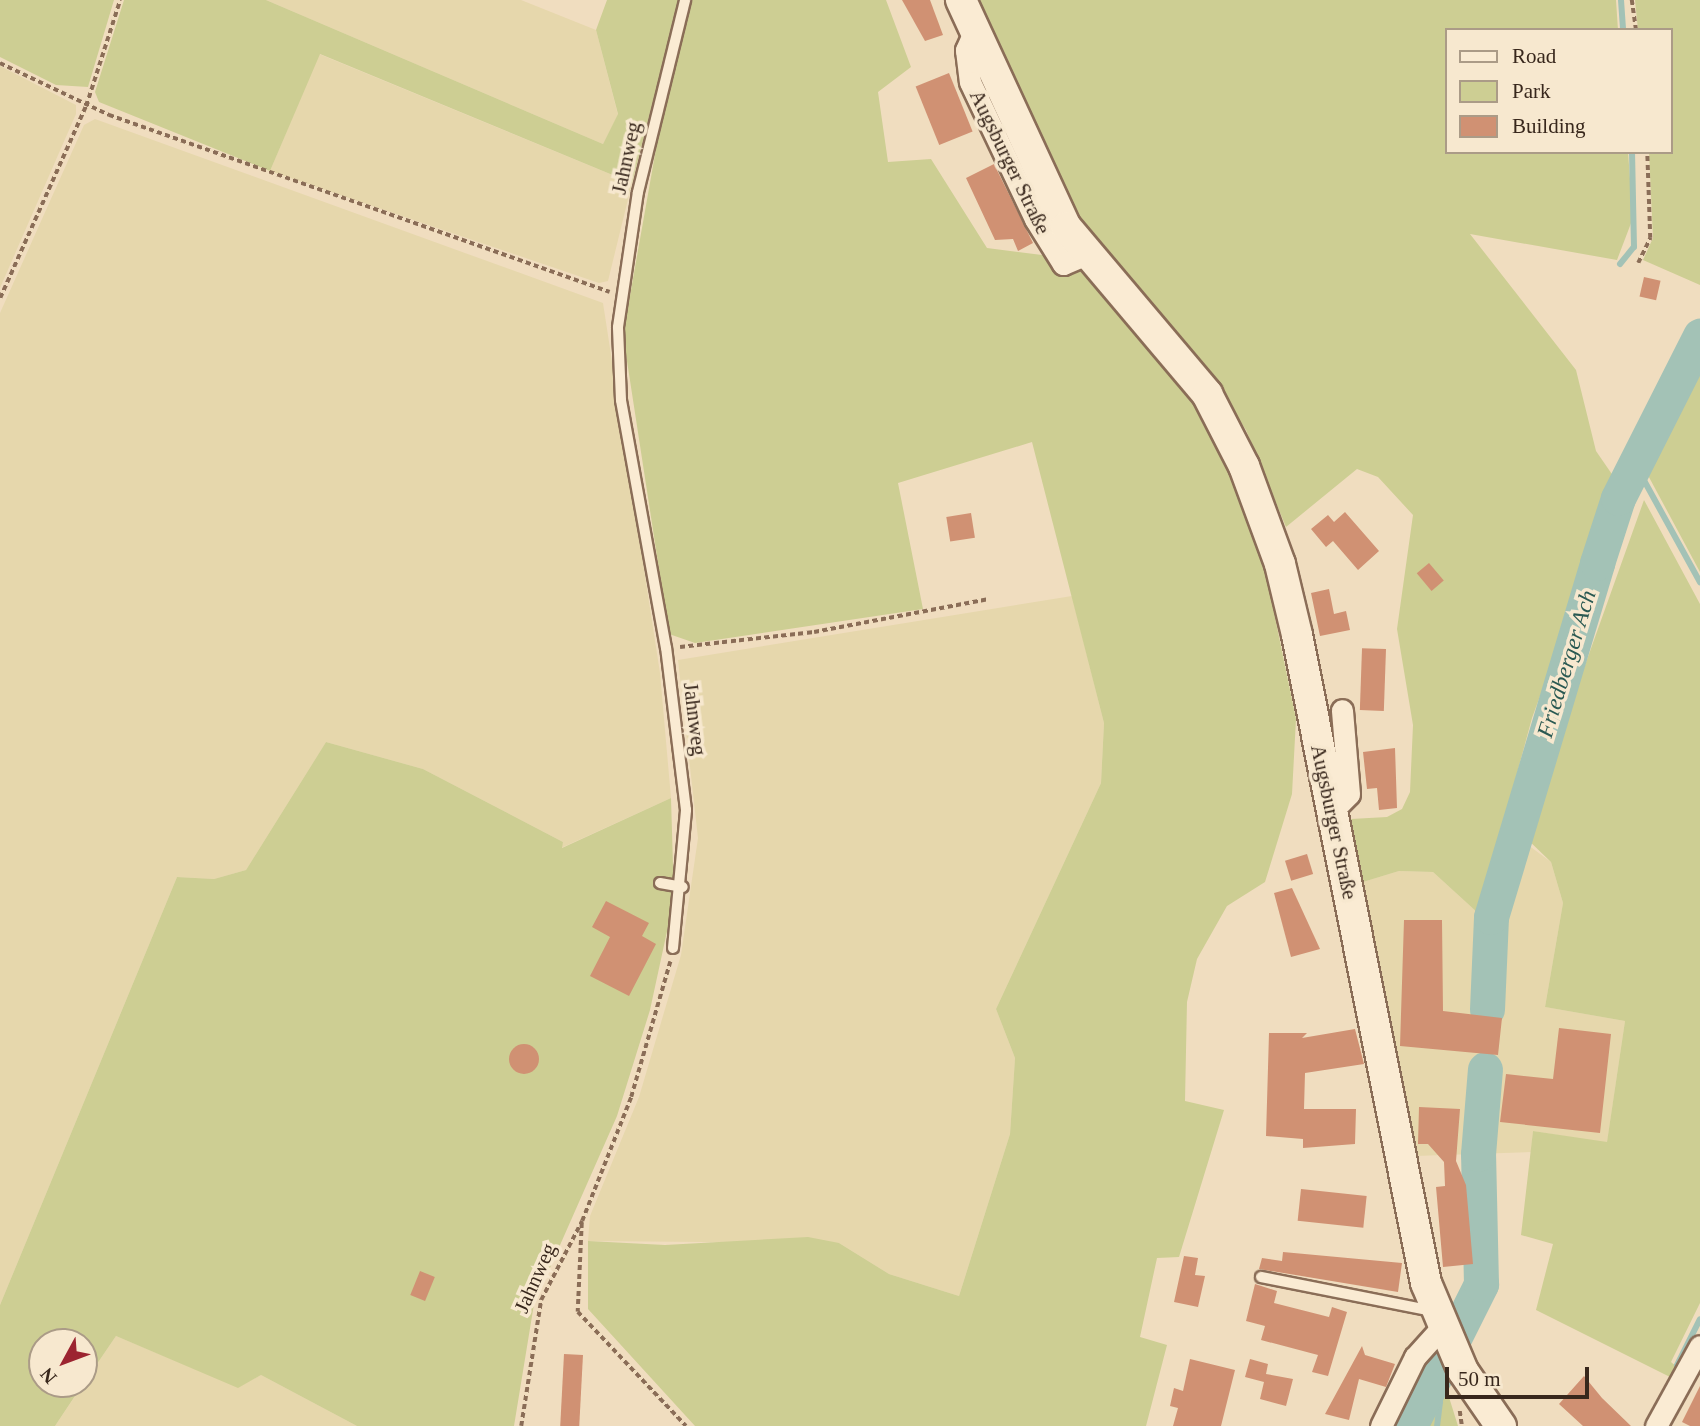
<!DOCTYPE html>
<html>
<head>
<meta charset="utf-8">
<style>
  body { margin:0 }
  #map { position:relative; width:1700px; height:1426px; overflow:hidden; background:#f0ddbf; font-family:"Times New Roman",serif }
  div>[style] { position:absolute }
  .farmland>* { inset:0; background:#e6d7ac }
  .green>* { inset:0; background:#cdce93 }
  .stream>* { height:6px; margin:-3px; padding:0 3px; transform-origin:3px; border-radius:3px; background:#a3c2b6 }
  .river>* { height:35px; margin:-17.5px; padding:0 17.5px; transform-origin:17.5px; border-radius:17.5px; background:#a3c2b6 }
  .building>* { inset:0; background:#d09173; transform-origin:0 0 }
  .round { border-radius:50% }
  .path>* { height:3.5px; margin-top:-1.75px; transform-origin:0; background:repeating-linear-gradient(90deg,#8a6d57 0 5px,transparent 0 8.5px) }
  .roads { filter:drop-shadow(2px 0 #8a6d57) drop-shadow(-2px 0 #8a6d57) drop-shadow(0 2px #8a6d57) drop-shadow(0 -2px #8a6d57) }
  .lane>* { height:10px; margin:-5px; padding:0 5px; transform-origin:5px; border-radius:5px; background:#faebd3 }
  .street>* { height:21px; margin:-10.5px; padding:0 10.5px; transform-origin:10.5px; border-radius:10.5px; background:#faebd3 }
  .secondary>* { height:30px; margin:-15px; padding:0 15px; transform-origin:15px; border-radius:15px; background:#faebd3 }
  span { translate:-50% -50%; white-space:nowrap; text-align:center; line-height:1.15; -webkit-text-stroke:7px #f7e8cf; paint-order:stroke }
  .street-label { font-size:21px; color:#38271c }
  .water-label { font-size:23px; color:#2a5952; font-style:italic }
  .legend { position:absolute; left:1445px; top:28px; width:228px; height:126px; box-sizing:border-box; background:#f7e8cf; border:2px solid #ab9b87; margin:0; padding:9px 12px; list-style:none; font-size:21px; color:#38271c }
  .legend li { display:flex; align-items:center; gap:14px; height:35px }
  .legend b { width:35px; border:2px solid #ab9b87 }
  .north { position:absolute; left:28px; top:1328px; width:70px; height:70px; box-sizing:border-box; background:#f7e8cf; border:2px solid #ab9b87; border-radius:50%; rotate:229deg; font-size:19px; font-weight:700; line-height:28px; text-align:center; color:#38271c }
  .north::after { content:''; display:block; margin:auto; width:24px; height:32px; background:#9c2430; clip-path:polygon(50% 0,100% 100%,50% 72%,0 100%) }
  .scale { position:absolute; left:1445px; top:1367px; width:144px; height:32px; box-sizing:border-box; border:4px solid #38271c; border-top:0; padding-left:9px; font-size:21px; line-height:24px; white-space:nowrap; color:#38271c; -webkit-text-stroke:5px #f7e8cf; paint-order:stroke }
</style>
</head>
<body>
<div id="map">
  <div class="farmland">
    <div style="clip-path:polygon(266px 0,521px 0,596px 30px,618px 115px,603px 144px)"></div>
    <div style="clip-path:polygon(319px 54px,632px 183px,608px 281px,599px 283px,270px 171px)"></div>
    <div style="clip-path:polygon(0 66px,76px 105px,76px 114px,0 288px)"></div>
    <div style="clip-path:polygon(95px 119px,603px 303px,660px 673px,671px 798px,561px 848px,563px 842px,423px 769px,326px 742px,246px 870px,214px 879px,177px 877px,0 1305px,0 313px,84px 125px)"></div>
    <div style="clip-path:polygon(1072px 596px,1104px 723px,1101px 783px,996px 1009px,1015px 1058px,1010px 1134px,959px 1296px,889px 1274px,839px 1243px,588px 1241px,590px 1216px,639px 1097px,681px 955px,698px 838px,678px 660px)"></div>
    <div style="clip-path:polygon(1513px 834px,1551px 862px,1563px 903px,1545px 1007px,1625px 1021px,1607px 1143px,1533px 1131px,1531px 1152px,1415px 1156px,1363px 882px,1399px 871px,1433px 872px,1479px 914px,1491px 917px)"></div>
    <div style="clip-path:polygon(116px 1336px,238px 1387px,261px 1375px,357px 1426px,55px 1426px)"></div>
  </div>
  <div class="green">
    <div style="clip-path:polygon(0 0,114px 0,88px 87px,56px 85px,0 57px)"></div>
    <div style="clip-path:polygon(124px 0,266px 0,603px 144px,618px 114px,596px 30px,607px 0,679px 0,632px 183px,320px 54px,270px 171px,99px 102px,95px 92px)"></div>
    <div style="clip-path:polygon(691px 0,886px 0,911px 67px,878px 92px,888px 162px,931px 159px,987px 248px,1050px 256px,1077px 268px,1156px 352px,1198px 411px,1231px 477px,1266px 574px,1296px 719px,1292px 794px,1265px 882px,1227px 906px,1197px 959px,1187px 1002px,1185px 1101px,1224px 1110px,1179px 1257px,1157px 1258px,1140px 1337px,1167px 1345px,1146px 1426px,695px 1426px,588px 1309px,588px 1241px,665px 1245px,808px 1237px,839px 1243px,889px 1274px,959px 1296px,1010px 1134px,1015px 1058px,996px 1009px,1101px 783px,1104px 723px,1032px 442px,898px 483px,923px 609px,695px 643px,669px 634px,623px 335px,670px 70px)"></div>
    <div style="clip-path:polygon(977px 0,1616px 0,1618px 30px,1446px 30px,1446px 152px,1628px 152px,1633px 218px,1617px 260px,1470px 234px,1576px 370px,1596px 451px,1618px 483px,1532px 718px,1479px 914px,1433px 872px,1399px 871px,1363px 882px,1351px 819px,1387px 817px,1402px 809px,1410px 792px,1413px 725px,1397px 629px,1413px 515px,1378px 477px,1357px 469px,1286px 527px,1246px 430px,1208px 372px,1095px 247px,1063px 193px)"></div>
    <div style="clip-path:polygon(1635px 0,1700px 0,1700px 285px,1643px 260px,1653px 238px,1649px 152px,1670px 152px,1670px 30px,1638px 30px)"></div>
    <div style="clip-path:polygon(1700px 348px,1700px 572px,1643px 466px)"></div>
    <div style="clip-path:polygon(1644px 500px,1700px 604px,1700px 1303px,1671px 1362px,1679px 1369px,1674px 1379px,1536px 1310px,1553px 1244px,1521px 1235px,1533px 1131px,1607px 1142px,1625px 1021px,1545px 1007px,1563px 903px,1551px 862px,1524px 836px)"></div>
    <div style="clip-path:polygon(326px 742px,423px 769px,563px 842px,562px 848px,671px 798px,674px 899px,650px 1010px,617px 1116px,534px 1304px,514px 1426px,357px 1426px,261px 1375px,238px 1388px,116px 1336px,84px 1383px,84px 1342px,42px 1342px,42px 1384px,83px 1384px,55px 1426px,0 1426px,0 1305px,177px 877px,214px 879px,246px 870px)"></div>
    <div style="clip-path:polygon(1434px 1378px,1448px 1394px,1458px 1426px,1411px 1426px)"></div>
  </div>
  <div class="stream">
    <div style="left:1621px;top:0;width:30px;rotate:86deg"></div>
    <div style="left:1620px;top:264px;width:22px;rotate:-51deg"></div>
    <div style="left:1634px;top:247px;width:95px;rotate:-91.2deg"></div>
    <div style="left:1635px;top:464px;width:135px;rotate:61.2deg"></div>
    <div style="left:1677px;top:1365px;width:51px;rotate:-63.4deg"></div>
    <div style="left:1431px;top:1381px;width:23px;rotate:67deg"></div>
    <div style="left:1440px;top:1402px;width:24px;rotate:97deg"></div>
  </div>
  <div class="river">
    <div style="left:1487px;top:1009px;width:92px;rotate:-87.5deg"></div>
    <div style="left:1491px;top:917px;width:370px;rotate:-73.3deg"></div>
    <div style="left:1597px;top:563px;width:68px;rotate:-72.1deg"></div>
    <div style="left:1618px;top:498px;width:182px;rotate:-63.2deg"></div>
    <div style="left:1410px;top:1426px;width:159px;rotate:-63.4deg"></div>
    <div style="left:1481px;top:1284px;width:130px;rotate:-91.3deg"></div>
    <div style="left:1478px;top:1154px;width:85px;rotate:-85.3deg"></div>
  </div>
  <div class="building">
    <div style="clip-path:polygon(902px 0,930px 0,943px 35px,925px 41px)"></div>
    <div style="left:949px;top:73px;width:63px;height:36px;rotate:68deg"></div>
    <div style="clip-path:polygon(994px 164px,1033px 243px,1018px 251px,1013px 239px,995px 240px,966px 178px)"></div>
    <div style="left:1644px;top:277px;width:17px;height:20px;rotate:13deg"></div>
    <div style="clip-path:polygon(1345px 512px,1379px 551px,1358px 570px,1333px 541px,1326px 547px,1311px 529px,1328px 515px,1334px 522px)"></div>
    <div style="left:971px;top:513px;width:25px;height:25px;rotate:81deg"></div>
    <div style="left:1429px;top:563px;width:23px;height:16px;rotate:50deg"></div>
    <div style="clip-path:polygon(1329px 589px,1334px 614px,1346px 611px,1350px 630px,1320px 636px,1311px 593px)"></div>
    <div style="left:1386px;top:649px;width:62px;height:24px;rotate:92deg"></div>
    <div style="clip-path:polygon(1395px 748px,1397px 808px,1379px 810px,1377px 788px,1367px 789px,1363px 752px)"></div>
    <div style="left:1307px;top:854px;width:21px;height:23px;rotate:73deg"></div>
    <div style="clip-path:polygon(1292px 888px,1320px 949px,1291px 957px,1274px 893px)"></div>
    <div style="clip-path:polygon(606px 901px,649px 923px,642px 936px,656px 944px,629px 996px,590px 976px,610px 937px,592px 927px)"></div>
    <div style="clip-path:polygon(1404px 920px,1442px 920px,1443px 1011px,1502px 1018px,1498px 1055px,1400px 1046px)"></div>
    <div style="clip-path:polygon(1559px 1028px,1611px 1034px,1600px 1133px,1500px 1122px,1506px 1074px,1553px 1079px)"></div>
    <div style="clip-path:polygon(1355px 1029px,1364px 1064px,1305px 1073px,1304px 1109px,1356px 1109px,1355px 1144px,1303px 1148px,1303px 1139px,1266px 1136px,1269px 1033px,1307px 1033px,1302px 1038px)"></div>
    <div class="round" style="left:509px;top:1044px;width:30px;height:30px"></div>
    <div style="clip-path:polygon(1419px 1107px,1460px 1109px,1456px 1161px,1466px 1185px,1473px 1264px,1443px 1267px,1436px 1187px,1445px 1186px,1444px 1162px,1428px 1144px,1418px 1144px)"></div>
    <div style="left:1301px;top:1189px;width:66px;height:32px;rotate:6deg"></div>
    <div style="clip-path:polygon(1283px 1252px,1402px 1263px,1398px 1292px,1259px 1269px,1262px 1258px,1282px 1261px)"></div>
    <div style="clip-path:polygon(1184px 1256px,1198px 1258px,1195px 1275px,1205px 1276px,1198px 1307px,1174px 1302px)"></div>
    <div style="left:420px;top:1271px;width:16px;height:26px;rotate:22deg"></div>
    <div style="clip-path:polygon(1255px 1284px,1277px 1291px,1274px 1303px,1329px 1317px,1332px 1307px,1347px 1312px,1328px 1376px,1312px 1372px,1318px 1355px,1261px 1340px,1265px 1326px,1246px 1321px)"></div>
    <div style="clip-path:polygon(1362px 1346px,1365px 1355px,1395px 1364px,1386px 1387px,1359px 1379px,1349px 1420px,1325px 1414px)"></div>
    <div style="left:564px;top:1354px;width:19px;height:72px;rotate:3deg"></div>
    <div style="clip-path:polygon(1190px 1359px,1235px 1370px,1221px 1426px,1173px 1426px,1178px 1408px,1170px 1406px,1174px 1388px,1183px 1391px)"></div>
    <div style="clip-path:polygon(1250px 1359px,1268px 1364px,1266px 1374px,1293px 1379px,1286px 1406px,1260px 1399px,1264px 1382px,1245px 1377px)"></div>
    <div style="clip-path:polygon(1584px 1376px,1602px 1398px,1631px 1426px,1583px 1426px,1559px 1404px)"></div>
    <div style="clip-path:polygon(1700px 1386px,1700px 1426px,1690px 1426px,1682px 1422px)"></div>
  </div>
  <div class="path">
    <div style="left:1632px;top:0;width:30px;rotate:82deg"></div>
    <div style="left:0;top:63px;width:121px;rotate:25.5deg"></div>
    <div style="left:109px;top:115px;width:531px;rotate:19.46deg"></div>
    <div style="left:1638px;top:263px;width:28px;rotate:-64deg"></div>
    <div style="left:1650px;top:238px;width:86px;rotate:-92deg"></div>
    <div style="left:0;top:298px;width:210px;rotate:-65.9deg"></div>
    <div style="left:86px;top:106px;width:111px;rotate:-72.2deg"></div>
    <div style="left:680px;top:647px;width:135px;rotate:-6.4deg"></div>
    <div style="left:814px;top:632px;width:178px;rotate:-10.7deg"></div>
    <div style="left:582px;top:1223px;width:89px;rotate:92.6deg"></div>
    <div style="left:578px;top:1312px;width:157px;rotate:46.5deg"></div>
    <div style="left:1460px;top:1411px;width:15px;rotate:82deg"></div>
    <div style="left:521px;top:1426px;width:128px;rotate:-81deg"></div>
    <div style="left:541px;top:1300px;width:89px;rotate:-62.6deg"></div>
    <div style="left:582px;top:1221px;width:133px;rotate:-68.4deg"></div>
    <div style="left:631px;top:1097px;width:141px;rotate:-73.9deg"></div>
  </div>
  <div class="roads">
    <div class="lane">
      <div style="left:660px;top:883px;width:23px;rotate:10deg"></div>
      <div style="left:673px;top:948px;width:139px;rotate:-84.6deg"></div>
      <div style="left:686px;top:810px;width:163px;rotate:-97deg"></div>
      <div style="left:666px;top:648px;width:252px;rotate:-100.3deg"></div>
      <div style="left:621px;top:400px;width:73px;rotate:-92.4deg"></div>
      <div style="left:618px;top:327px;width:136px;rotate:-81.6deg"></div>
      <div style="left:638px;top:192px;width:198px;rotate:-76.2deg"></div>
      <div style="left:1261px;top:1277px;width:174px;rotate:11.2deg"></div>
    </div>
    <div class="street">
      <div style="left:974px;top:32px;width:20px;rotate:114deg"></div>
      <div style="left:966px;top:50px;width:32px;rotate:83deg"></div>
      <div style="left:970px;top:82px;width:152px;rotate:64.6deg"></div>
      <div style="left:1035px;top:219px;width:53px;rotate:58.1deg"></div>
      <div style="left:1063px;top:264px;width:25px;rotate:-23deg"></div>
      <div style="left:1331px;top:812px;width:25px;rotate:-45deg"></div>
      <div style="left:1349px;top:794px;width:84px;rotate:-94.8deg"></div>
      <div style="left:1381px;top:1426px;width:77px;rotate:-63.8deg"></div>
      <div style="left:1415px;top:1357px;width:40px;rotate:-48deg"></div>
      <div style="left:1656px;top:1426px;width:91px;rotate:-61.2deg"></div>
    </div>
    <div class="secondary">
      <div style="left:961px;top:0;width:250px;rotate:65.2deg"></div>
      <div style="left:1066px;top:227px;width:219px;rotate:49.8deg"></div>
      <div style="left:1207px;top:394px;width:81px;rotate:62.8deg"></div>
      <div style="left:1244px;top:466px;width:104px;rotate:69.8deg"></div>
      <div style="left:1280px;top:564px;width:73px;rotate:76.5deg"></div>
      <div style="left:1297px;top:635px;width:661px;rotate:78.74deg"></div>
      <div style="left:1426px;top:1283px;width:95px;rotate:67.2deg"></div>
      <div style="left:1463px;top:1371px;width:67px;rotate:55.4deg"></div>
    </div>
  </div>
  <div class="street-label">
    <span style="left:626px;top:158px;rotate:-78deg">Jahnweg</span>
    <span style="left:1010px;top:162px;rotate:64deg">Augsburger Straße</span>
    <span style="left:695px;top:719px;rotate:83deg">Jahnweg</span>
    <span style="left:1334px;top:822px;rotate:78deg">Augsburger Straße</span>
    <span style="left:535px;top:1278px;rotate:-66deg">Jahnweg</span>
  </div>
  <div class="water-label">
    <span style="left:1567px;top:664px;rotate:-73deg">Friedberger Ach</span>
  </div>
  <ul class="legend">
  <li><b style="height:9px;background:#faebd3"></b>Road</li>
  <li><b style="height:19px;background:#cdce93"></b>Park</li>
  <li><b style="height:19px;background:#d09173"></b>Building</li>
  </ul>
  <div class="north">N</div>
  <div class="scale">50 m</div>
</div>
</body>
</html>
